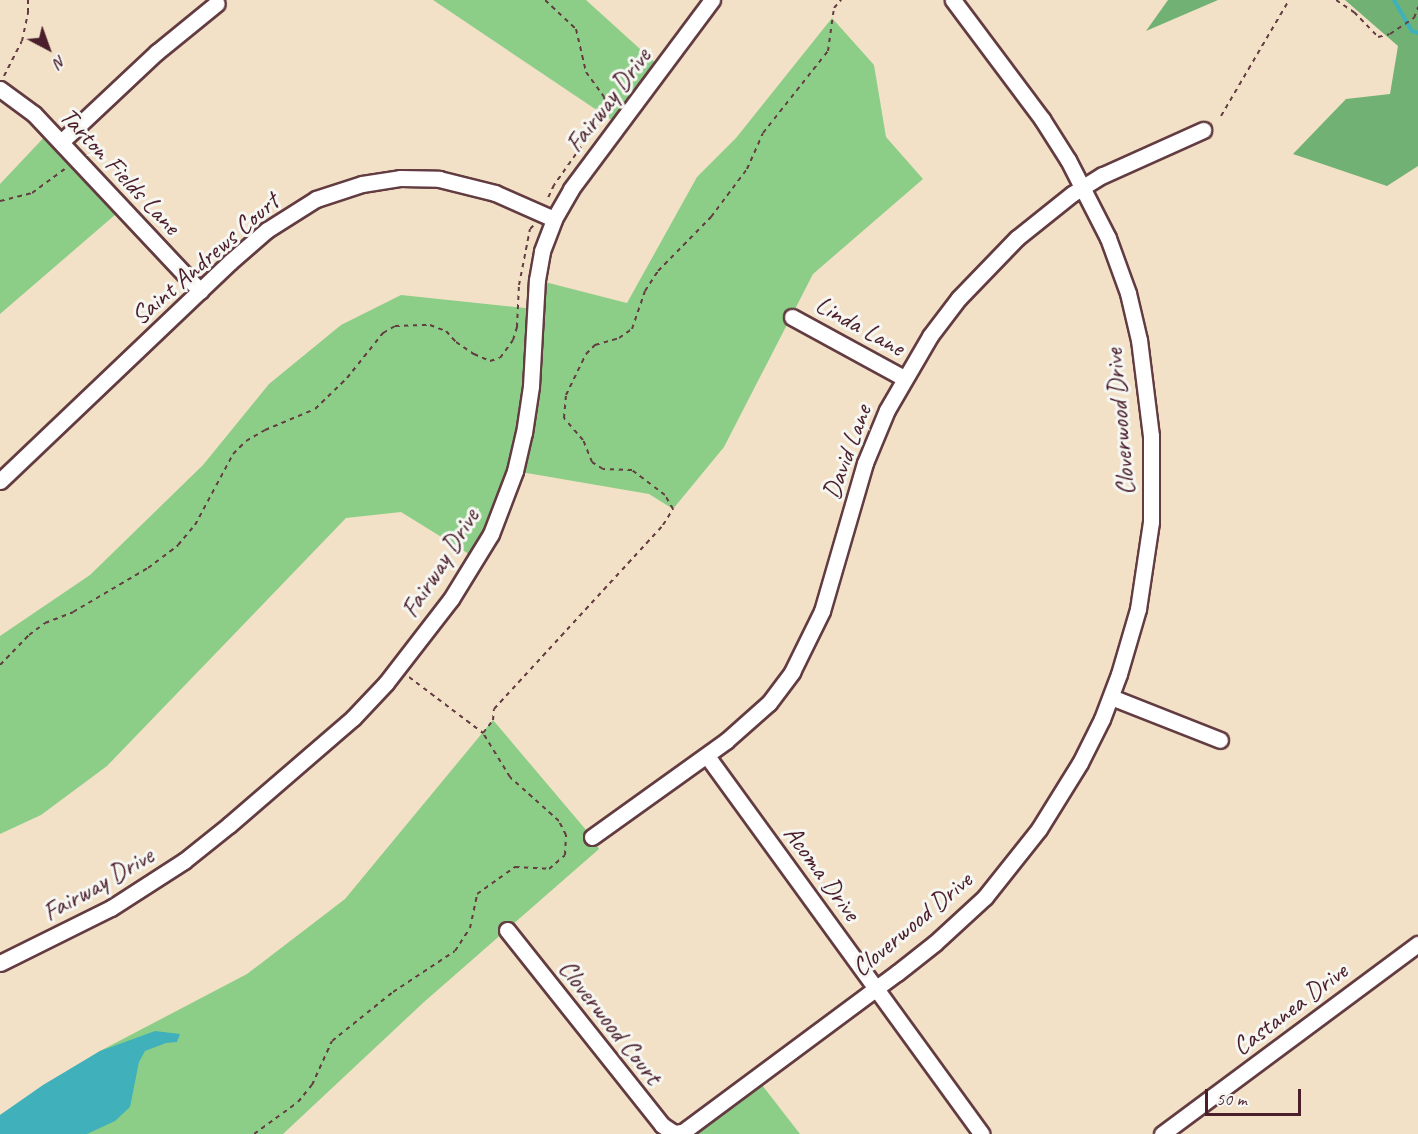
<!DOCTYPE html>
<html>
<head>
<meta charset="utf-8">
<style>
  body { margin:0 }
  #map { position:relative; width:1418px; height:1134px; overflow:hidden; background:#f2e1c6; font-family:Caveat,sans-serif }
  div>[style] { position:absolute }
  .green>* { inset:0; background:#8cce87 }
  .forest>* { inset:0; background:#71b174 }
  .water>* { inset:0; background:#40b1ba }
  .stream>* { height:4px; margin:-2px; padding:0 2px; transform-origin:2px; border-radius:2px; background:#40b1ba }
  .path>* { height:2px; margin-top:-1px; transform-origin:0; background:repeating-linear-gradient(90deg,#633c42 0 4.5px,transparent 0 9px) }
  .roads { filter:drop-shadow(2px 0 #633c42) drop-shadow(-2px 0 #633c42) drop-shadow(0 2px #633c42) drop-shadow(0 -2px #633c42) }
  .minor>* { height:15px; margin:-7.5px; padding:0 7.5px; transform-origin:7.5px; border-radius:7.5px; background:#fff }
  span { translate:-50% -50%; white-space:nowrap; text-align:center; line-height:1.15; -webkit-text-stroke:6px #f6f6f2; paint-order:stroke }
  .street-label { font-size:26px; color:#4a1f2b }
  .north { position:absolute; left:18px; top:18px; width:60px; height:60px; -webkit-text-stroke:4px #f6f6f2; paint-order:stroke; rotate:139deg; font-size:16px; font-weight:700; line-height:24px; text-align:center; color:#4a1f2b }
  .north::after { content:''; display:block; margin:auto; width:21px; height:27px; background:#4a1f2b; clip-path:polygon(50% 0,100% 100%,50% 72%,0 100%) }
  .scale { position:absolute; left:1205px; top:1089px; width:96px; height:27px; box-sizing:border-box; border:3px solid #4a1f2b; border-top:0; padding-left:8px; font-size:18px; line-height:21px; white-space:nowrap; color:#4a1f2b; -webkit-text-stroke:4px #f6f6f2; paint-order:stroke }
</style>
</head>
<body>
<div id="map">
  <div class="green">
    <div style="clip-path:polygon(433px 0,586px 0,661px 68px,619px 125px)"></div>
    <div style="clip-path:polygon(832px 18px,874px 65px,886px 137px,923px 179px,813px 274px,724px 447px,673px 509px,649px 494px,515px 471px,477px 559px,401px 512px,346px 518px,107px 766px,41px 815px,0 834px,0 636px,90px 575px,203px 465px,269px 384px,341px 325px,401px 295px,535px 309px,537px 280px,627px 303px,697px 177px,736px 138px)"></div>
    <div style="clip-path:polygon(50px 131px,123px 208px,0 314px,0 184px)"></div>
    <div style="clip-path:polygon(493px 720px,592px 837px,599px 849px,424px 1002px,283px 1134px,0 1134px,0 1115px,100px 1051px,247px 974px,345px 899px)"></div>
    <div style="clip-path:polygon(755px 1076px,800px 1134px,680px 1134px)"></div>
  </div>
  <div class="forest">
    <div style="clip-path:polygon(1168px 0,1218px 0,1146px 31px)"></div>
    <div style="clip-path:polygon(1345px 0,1418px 0,1418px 166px,1387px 186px,1293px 154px,1346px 99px,1390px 94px,1398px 46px)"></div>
  </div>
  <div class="water">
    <div style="clip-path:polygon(155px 1031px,180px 1034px,177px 1042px,166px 1043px,145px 1051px,139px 1062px,130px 1107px,115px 1121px,87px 1134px,0 1134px,0 1115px,43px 1085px,100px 1051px)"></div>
  </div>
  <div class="stream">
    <div style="left:1394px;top:0;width:36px;rotate:60deg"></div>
    <div style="left:1412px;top:31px;width:6px;rotate:18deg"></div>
  </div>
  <div class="path">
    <div style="left:545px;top:0;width:42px;rotate:43.1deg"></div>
    <div style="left:576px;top:29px;width:44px;rotate:76.9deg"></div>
    <div style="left:586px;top:72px;width:31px;rotate:54deg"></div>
    <div style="left:604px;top:97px;width:13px;rotate:77deg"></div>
    <div style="left:607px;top:110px;width:92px;rotate:125.2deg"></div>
    <div style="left:554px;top:185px;width:17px;rotate:115deg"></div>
    <div style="left:1336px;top:0;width:22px;rotate:34deg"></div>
    <div style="left:1354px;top:12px;width:35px;rotate:46deg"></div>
    <div style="left:1378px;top:37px;width:12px;rotate:-14deg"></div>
    <div style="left:1390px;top:34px;width:29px;rotate:-34deg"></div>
    <div style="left:1414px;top:18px;width:12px;rotate:-70deg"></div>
    <div style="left:4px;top:76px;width:39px;rotate:-63deg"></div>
    <div style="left:22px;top:41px;width:29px;rotate:-78deg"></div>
    <div style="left:28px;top:13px;width:13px;rotate:-90deg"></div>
    <div style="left:1221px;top:116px;width:134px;rotate:-59.6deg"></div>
    <div style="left:0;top:201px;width:33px;rotate:-14deg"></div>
    <div style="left:32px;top:193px;width:42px;rotate:-36.3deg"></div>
    <div style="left:0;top:665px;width:42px;rotate:-46deg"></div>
    <div style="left:29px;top:635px;width:20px;rotate:-37deg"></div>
    <div style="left:45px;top:623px;width:30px;rotate:-21deg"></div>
    <div style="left:73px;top:612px;width:87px;rotate:-30.4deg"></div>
    <div style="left:148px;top:568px;width:38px;rotate:-37deg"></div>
    <div style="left:178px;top:545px;width:26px;rotate:-50deg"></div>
    <div style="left:195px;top:525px;width:81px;rotate:-61.8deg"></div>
    <div style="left:233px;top:454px;width:18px;rotate:-45deg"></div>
    <div style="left:246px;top:441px;width:22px;rotate:-30deg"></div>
    <div style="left:265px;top:430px;width:54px;rotate:-22.8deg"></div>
    <div style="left:315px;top:409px;width:45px;rotate:-44.1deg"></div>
    <div style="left:347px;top:378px;width:58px;rotate:-51.3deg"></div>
    <div style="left:383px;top:333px;width:14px;rotate:-30deg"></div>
    <div style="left:395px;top:326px;width:35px;rotate:-2deg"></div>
    <div style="left:430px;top:325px;width:17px;rotate:21deg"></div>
    <div style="left:446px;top:331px;width:15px;rotate:48deg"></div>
    <div style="left:456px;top:342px;width:22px;rotate:34deg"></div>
    <div style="left:474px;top:354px;width:17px;rotate:24deg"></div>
    <div style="left:490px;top:361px;width:10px;rotate:-17deg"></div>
    <div style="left:500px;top:358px;width:22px;rotate:-54deg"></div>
    <div style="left:513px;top:340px;width:14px;rotate:-73deg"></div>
    <div style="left:517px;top:327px;width:42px;rotate:-87.3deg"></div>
    <div style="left:519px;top:285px;width:57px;rotate:-78.9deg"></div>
    <div style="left:530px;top:229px;width:7px;rotate:-45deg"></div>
    <div style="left:409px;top:677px;width:93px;rotate:37.1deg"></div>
    <div style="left:254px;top:1134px;width:54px;rotate:-36deg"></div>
    <div style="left:298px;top:1102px;width:22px;rotate:-51deg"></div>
    <div style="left:312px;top:1085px;width:48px;rotate:-65.6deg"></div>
    <div style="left:332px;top:1041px;width:78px;rotate:-38.8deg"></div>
    <div style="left:393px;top:992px;width:74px;rotate:-33.5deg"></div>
    <div style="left:455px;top:951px;width:27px;rotate:-57deg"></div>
    <div style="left:470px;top:928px;width:35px;rotate:-78deg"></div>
    <div style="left:477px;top:894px;width:47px;rotate:-35.4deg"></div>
    <div style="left:515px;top:867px;width:34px;rotate:3deg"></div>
    <div style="left:549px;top:869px;width:21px;rotate:-41deg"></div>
    <div style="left:565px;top:855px;width:20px;rotate:-87deg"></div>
    <div style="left:566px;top:835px;width:16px;rotate:-117deg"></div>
    <div style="left:559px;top:821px;width:66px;rotate:-138.1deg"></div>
    <div style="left:510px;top:777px;width:52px;rotate:-121.5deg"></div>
    <div style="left:483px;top:733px;width:16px;rotate:-52deg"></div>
    <div style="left:493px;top:720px;width:11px;rotate:-85deg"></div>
    <div style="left:494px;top:709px;width:250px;rotate:-47.4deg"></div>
    <div style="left:663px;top:525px;width:19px;rotate:-58deg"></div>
    <div style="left:673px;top:509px;width:16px;rotate:-120deg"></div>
    <div style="left:665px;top:495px;width:41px;rotate:-142.9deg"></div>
    <div style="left:632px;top:470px;width:29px;rotate:-178deg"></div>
    <div style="left:603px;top:469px;width:13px;rotate:-148deg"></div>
    <div style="left:592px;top:462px;width:24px;rotate:-112deg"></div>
    <div style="left:583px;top:440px;width:29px;rotate:-131deg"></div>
    <div style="left:564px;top:418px;width:23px;rotate:-85deg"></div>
    <div style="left:566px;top:395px;width:46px;rotate:-64deg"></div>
    <div style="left:586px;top:354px;width:13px;rotate:-45deg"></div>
    <div style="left:595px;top:345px;width:25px;rotate:-16deg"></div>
    <div style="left:619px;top:338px;width:16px;rotate:-35deg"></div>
    <div style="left:632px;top:329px;width:40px;rotate:-71.1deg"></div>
    <div style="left:645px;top:291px;width:24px;rotate:-57deg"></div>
    <div style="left:658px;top:271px;width:76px;rotate:-45.5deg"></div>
    <div style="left:711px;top:217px;width:60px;rotate:-53.1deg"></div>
    <div style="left:747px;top:169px;width:39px;rotate:-66deg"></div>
    <div style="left:763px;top:133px;width:105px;rotate:-51.6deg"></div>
    <div style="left:828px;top:51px;width:43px;rotate:-82.1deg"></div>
    <div style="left:834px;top:8px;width:11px;rotate:-49deg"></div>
  </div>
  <div class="roads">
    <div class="minor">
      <div style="left:0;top:89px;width:42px;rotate:36.3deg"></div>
      <div style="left:34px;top:114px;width:243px;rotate:46.8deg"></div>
      <div style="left:61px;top:142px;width:132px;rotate:-43.2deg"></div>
      <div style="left:157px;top:52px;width:77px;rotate:-39.2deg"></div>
      <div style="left:792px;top:317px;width:128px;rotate:28.6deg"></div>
      <div style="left:0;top:481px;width:318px;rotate:-43.6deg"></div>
      <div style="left:230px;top:262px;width:49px;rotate:-40.9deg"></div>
      <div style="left:267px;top:230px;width:58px;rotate:-32.3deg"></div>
      <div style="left:316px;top:199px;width:48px;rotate:-18.1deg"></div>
      <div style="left:362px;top:184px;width:38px;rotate:-9deg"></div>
      <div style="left:400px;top:178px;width:39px;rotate:1deg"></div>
      <div style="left:439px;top:179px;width:58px;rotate:14deg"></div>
      <div style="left:495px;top:193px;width:64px;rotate:23.8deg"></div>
      <div style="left:1111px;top:697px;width:117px;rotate:21.5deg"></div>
      <div style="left:707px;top:756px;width:467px;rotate:54deg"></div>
      <div style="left:592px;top:837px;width:165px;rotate:-35.6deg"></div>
      <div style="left:726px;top:741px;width:57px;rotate:-41.5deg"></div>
      <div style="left:769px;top:703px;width:39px;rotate:-53deg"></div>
      <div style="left:792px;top:672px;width:68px;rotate:-63.8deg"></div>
      <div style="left:822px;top:611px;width:154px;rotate:-73.8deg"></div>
      <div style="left:865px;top:463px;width:57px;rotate:-67.5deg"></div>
      <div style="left:887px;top:410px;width:86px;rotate:-59.8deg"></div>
      <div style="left:930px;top:336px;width:48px;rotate:-52.7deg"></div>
      <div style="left:959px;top:298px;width:83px;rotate:-46deg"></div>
      <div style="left:1017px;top:238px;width:70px;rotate:-38.7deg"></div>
      <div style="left:1072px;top:194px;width:36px;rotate:-32deg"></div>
      <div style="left:1103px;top:175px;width:110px;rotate:-24.2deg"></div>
      <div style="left:507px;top:930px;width:249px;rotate:51.5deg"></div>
      <div style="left:662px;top:1125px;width:14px;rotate:34deg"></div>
      <div style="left:674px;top:1133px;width:8px;rotate:-7deg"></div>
      <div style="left:0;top:963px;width:124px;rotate:-26.4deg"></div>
      <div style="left:111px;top:908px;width:87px;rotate:-32.8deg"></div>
      <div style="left:184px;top:861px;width:58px;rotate:-38.7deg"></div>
      <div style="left:229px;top:825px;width:164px;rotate:-40.8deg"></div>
      <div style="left:353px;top:718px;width:48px;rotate:-46.7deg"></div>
      <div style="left:386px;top:683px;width:106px;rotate:-52.3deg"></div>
      <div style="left:451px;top:599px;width:76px;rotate:-58.4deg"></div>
      <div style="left:491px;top:534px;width:67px;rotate:-69.1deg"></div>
      <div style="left:515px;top:471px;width:39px;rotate:-77deg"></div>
      <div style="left:524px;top:433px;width:48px;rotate:-81.5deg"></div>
      <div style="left:531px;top:386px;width:106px;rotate:-86.8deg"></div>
      <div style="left:537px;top:280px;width:29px;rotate:-80deg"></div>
      <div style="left:542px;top:251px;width:34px;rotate:-69deg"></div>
      <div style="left:554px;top:219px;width:34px;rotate:-60deg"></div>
      <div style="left:571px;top:189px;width:236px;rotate:-53.3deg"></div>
      <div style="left:680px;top:1134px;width:270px;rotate:-36.6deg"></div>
      <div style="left:897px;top:973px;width:48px;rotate:-38.3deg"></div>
      <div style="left:935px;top:943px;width:68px;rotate:-42.6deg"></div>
      <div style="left:985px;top:897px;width:87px;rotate:-51.5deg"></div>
      <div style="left:1039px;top:829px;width:78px;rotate:-58.2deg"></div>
      <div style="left:1080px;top:763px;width:49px;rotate:-63.4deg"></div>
      <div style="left:1102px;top:719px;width:48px;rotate:-69.3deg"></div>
      <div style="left:1119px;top:674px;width:68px;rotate:-73.7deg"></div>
      <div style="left:1138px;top:609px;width:88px;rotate:-81.5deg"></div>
      <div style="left:1151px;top:522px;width:86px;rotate:-90deg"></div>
      <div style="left:1151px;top:436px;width:97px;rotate:-97.1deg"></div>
      <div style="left:1139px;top:340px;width:48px;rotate:-103.2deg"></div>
      <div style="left:1128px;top:293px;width:59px;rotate:-110deg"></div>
      <div style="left:1108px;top:238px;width:88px;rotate:-117.1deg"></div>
      <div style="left:1068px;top:160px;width:49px;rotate:-122.4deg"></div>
      <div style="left:1042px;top:119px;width:149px;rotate:-126.8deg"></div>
      <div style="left:1162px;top:1134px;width:319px;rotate:-36.6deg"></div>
    </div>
  </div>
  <div class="street-label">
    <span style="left:608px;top:100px;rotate:-53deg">Fairway Drive</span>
    <span style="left:120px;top:171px;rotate:47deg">Tarton Fields Lane</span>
    <span style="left:205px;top:259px;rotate:-41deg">Saint Andrews Court</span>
    <span style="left:860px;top:326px;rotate:29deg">Linda Lane</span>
    <span style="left:1120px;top:422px;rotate:-95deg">Cloverwood Drive</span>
    <span style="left:847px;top:452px;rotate:-70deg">David Lane</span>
    <span style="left:440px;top:563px;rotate:-58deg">Fairway Drive</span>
    <span style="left:822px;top:873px;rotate:54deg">Acoma Drive</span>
    <span style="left:98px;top:884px;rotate:-30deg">Fairway Drive</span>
    <span style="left:912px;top:924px;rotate:-40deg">Cloverwood Drive</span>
    <span style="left:1290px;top:1009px;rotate:-37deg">Castanea Drive</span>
    <span style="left:610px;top:1022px;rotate:52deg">Cloverwood Court</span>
  </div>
  <div class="north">N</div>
  <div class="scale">50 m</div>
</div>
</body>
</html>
